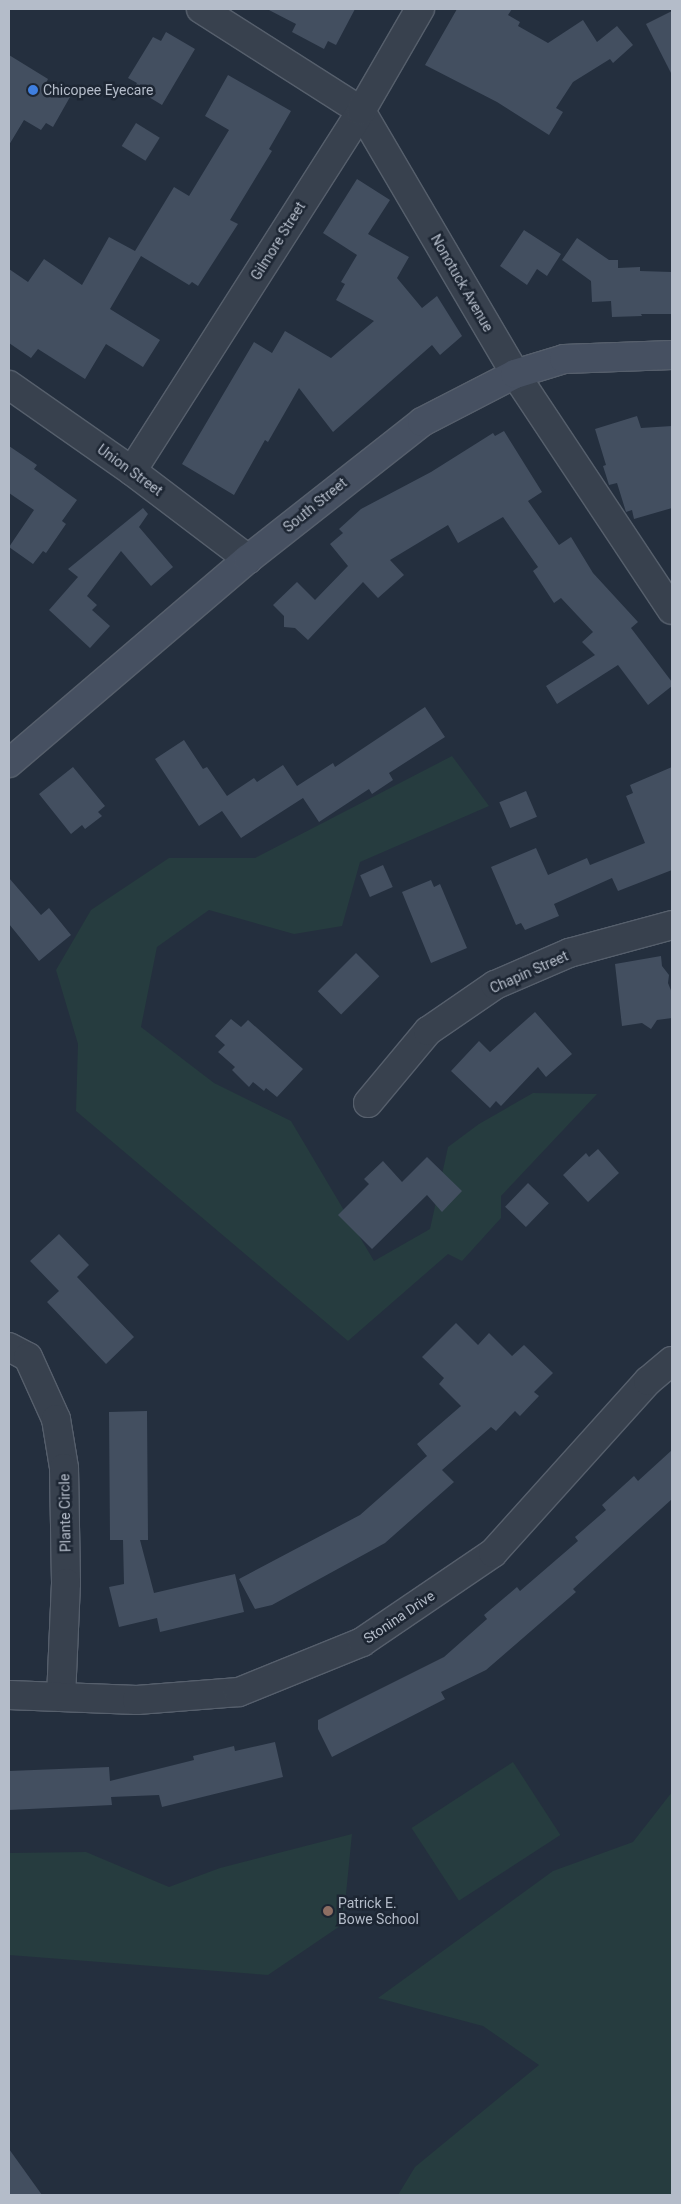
<!DOCTYPE html>
<html>
<head>
<meta charset="utf-8">
<style>
  body { margin:0 }
  #map { position:relative; width:681px; height:2204px; overflow:hidden; background:#242f3e; font-family:Roboto,sans-serif }
  div>[style] { position:absolute }
  .green>* { inset:0; background:#263c3f; transform-origin:0 0 }
  .building>* { inset:0; background:#434f60; transform-origin:0 0 }
  .roads { filter:drop-shadow(1px 0 #565f6c) drop-shadow(-1px 0 #565f6c) drop-shadow(0 1px #565f6c) drop-shadow(0 -1px #565f6c) }
  .street>* { height:28px; margin:-14px; padding:0 14px; transform-origin:14px; border-radius:14px; background:#38414e }
  .secondary>* { height:28px; margin:-14px; padding:0 14px; transform-origin:14px; border-radius:14px; background:#465061 }
  .dots>* { width:14px; height:14px; translate:-50% -50%; box-sizing:border-box; border:2px solid #1d2633; border-radius:50% }
  span { translate:-50% -50%; white-space:nowrap; text-align:center; line-height:1.15; -webkit-text-stroke:5px #1d2633; paint-order:stroke }
  .poi-label { font-size:14px; color:#b4bcc9 }
  .left { translate:0 -50%; text-align:left }
  .street-label { font-size:14px; color:#b4bcc9 }
  .frame { position:absolute; inset:0; border:10px solid #b4bcc9; pointer-events:none }
</style>
</head>
<body>
<div id="map">
  <div class="green">
    <div style="clip-path:polygon(452px 756px,489px 806px,360px 862px,342px 926px,294px 934px,209px 910px,157px 947px,141px 1027px,214px 1083px,291px 1121px,374px 1261px,430px 1229px,448px 1147px,479px 1124px,533px 1093px,597px 1094px,501px 1196px,501px 1218px,462px 1261px,448px 1254px,348px 1341px,76px 1111px,78px 1044px,56px 970px,91px 910px,169px 858px,255px 858px)"></div>
    <div style="left:513px;top:1762px;width:87px;height:121px;rotate:57deg"></div>
    <div style="clip-path:polygon(672px 1792px,672px 2195px,398px 2195px,415px 2167px,539px 2065px,483px 2026px,378px 1998px,553px 1871px,633px 1842px)"></div>
    <div style="clip-path:polygon(352px 1834px,343px 1924px,268px 1975px,9px 1955px,9px 1853px,86px 1852px,169px 1887px,220px 1868px)"></div>
  </div>
  <div class="building">
    <div style="clip-path:polygon(267px 9px,355px 9px,336px 45px,328px 41px,324px 49px,292px 32px,296px 24px)"></div>
    <div style="clip-path:polygon(457px 9px,512px 9px,508px 15px,520px 22px,518px 26px,548px 43px,583px 20px,597px 42px,617px 26px,633px 45px,613px 63px,610px 59px,573px 82px,556px 108px,563px 112px,549px 135px,497px 102px,425px 65px)"></div>
    <div style="clip-path:polygon(672px 11px,672px 75px,646px 24px)"></div>
    <div style="clip-path:polygon(166px 32px,195px 49px,162px 105px,134px 88px,137px 83px,128px 78px,153px 37px,161px 41px)"></div>
    <div style="clip-path:polygon(9px 55px,48px 79px,46px 83px,70px 97px,53px 127px,46px 123px,41px 130px,24px 120px,9px 145px)"></div>
    <div style="clip-path:polygon(228px 75px,291px 111px,269px 149px,272px 151px,230px 220px,238px 224px,198px 286px,192px 282px,189px 285px,141px 256px,110px 309px,160px 340px,143px 367px,106px 344px,85px 379px,38px 349px,31px 358px,9px 343px,9px 269px,28px 282px,44px 259px,82px 285px,109px 237px,135px 251px,174px 187px,189px 196px,229px 130px,205px 116px)"></div>
    <div style="left:136px;top:123px;width:28px;height:27px;rotate:32deg"></div>
    <div style="clip-path:polygon(357px 179px,390px 200px,368px 234px,409px 257px,397px 278px,422px 308px,437px 296px,462px 336px,440px 355px,432px 345px,333px 432px,299px 388px,268px 442px,265px 440px,234px 495px,182px 464px,254px 342px,272px 353px,285px 331px,331px 358px,374px 321px,336px 300px,345px 284px,341px 282px,357px 255px,323px 233px)"></div>
    <div style="clip-path:polygon(524px 230px,561px 254px,547px 276px,537px 269px,527px 285px,500px 266px)"></div>
    <div style="clip-path:polygon(577px 238px,609px 260px,618px 260px,618px 268px,640px 267px,640px 271px,672px 272px,672px 314px,641px 314px,642px 316px,612px 317px,611px 301px,592px 302px,591px 281px,562px 260px)"></div>
    <div style="clip-path:polygon(637px 416px,641px 428px,672px 426px,672px 508px,634px 519px,632px 510px,626px 512px,617px 483px,609px 485px,603px 466px,606px 465px,595px 429px)"></div>
    <div style="clip-path:polygon(504px 431px,542px 492px,528px 501px,559px 545px,571px 537px,593px 573px,638px 622px,631px 628px,672px 682px,672px 686px,648px 705px,618px 665px,557px 704px,546px 686px,595px 655px,582px 642px,593px 632px,561px 598px,554px 603px,533px 571px,538px 567px,503px 517px,458px 543px,448px 525px,390px 560px,404px 575px,378px 598px,363px 582px,308px 640px,295px 628px,284px 627px,284px 616px,273px 605px,297px 582px,315px 600px,348px 566px,330px 544px,343px 533px,339px 529px,361px 509px,431px 472px,493px 433px,495px 436px)"></div>
    <div style="clip-path:polygon(9px 446px,37px 465px,34px 469px,77px 500px,62px 521px,66px 524px,46px 553px,43px 551px,33px 564px,9px 547px,34px 510px,9px 493px)"></div>
    <div style="clip-path:polygon(143px 508px,148px 514px,139px 527px,173px 567px,151px 586px,121px 551px,87px 596px,97px 605px,92px 610px,110px 626px,90px 648px,49px 610px,78px 577px,68px 569px)"></div>
    <div style="clip-path:polygon(425px 707px,445px 737px,389px 773px,393px 780px,372px 794px,369px 789px,319px 822px,303px 798px,241px 838px,222px 811px,199px 826px,155px 759px,184px 740px,203px 769px,207px 767px,227px 796px,254px 778px,257px 782px,283px 765px,297px 786px,333px 763px,335px 767px)"></div>
    <div style="clip-path:polygon(73px 767px,105px 806px,98px 812px,102px 816px,85px 829px,82px 825px,71px 834px,39px 794px)"></div>
    <div style="clip-path:polygon(672px 767px,672px 870px,618px 891px,612px 878px,554px 904px,559px 916px,525px 930px,521px 923px,516px 925px,491px 867px,536px 848px,548px 875px,587px 858px,590px 865px,645px 843px,626px 796px,633px 793px,630px 785px)"></div>
    <div style="left:526px;top:791px;width:28px;height:29px;rotate:67deg"></div>
    <div style="left:383px;top:865px;width:24px;height:25px;rotate:66deg"></div>
    <div style="clip-path:polygon(9px 878px,41px 915px,49px 908px,71px 935px,39px 961px,9px 924px)"></div>
    <div style="clip-path:polygon(431px 880px,434px 887px,440px 884px,467px 948px,431px 963px,402px 892px)"></div>
    <div style="left:356px;top:953px;width:33px;height:54px;rotate:45deg"></div>
    <div style="clip-path:polygon(661px 956px,662px 966px,669px 975px,668px 983px,672px 993px,672px 1018px,657px 1020px,651px 1029px,642px 1023px,622px 1026px,615px 964px)"></div>
    <div style="clip-path:polygon(535px 1012px,572px 1054px,546px 1077px,538px 1067px,501px 1106px,496px 1101px,490px 1108px,451px 1071px,479px 1041px,490px 1052px)"></div>
    <div style="clip-path:polygon(231px 1019px,241px 1027px,248px 1020px,303px 1069px,277px 1097px,266px 1088px,264px 1091px,253px 1082px,249px 1087px,232px 1070px,235px 1067px,218px 1052px,225px 1045px,215px 1036px)"></div>
    <div style="clip-path:polygon(598px 1149px,619px 1173px,588px 1202px,563px 1175px,586px 1153px,589px 1157px)"></div>
    <div style="clip-path:polygon(427px 1157px,462px 1191px,442px 1212px,427px 1195px,372px 1249px,338px 1215px,369px 1184px,364px 1179px,383px 1161px,402px 1182px)"></div>
    <div style="left:528px;top:1183px;width:29px;height:33px;rotate:44deg"></div>
    <div style="clip-path:polygon(59px 1234px,89px 1265px,77px 1277px,134px 1337px,106px 1364px,47px 1302px,59px 1291px,30px 1261px)"></div>
    <div style="clip-path:polygon(456px 1323px,478px 1345px,489px 1333px,512px 1356px,524px 1345px,553px 1373px,534px 1392px,539px 1396px,520px 1416px,515px 1411px,496px 1431px,491px 1427px,442px 1470px,454px 1482px,385px 1543px,272px 1605px,255px 1609px,239px 1579px,360px 1515px,427px 1456px,417px 1444px,461px 1406px,439px 1384px,444px 1378px,422px 1357px)"></div>
    <div style="clip-path:polygon(147px 1411px,148px 1540px,140px 1540px,154px 1593px,235px 1574px,244px 1612px,160px 1632px,157px 1618px,119px 1627px,109px 1587px,124px 1584px,123px 1540px,110px 1540px,109px 1412px)"></div>
    <div style="clip-path:polygon(672px 1450px,672px 1499px,573px 1589px,576px 1592px,486px 1670px,441px 1692px,445px 1699px,332px 1757px,318px 1729px,318px 1720px,444px 1657px,487px 1619px,484px 1615px,517px 1587px,520px 1591px,578px 1541px,575px 1537px,606px 1510px,602px 1505px,634px 1476px,638px 1481px)"></div>
    <div style="clip-path:polygon(275px 1742px,283px 1777px,162px 1807px,159px 1795px,111px 1797px,112px 1805px,9px 1810px,9px 1771px,109px 1767px,110px 1781px,194px 1760px,193px 1756px,234px 1746px,235px 1751px)"></div>
    <div style="clip-path:polygon(9px 2149px,42px 2195px,9px 2195px)"></div>
  </div>
  <div class="roads">
    <div class="street">
      <div style="left:201px;top:9px;width:190px;rotate:32.5deg"></div>
      <div style="left:361px;top:111px;width:305px;rotate:59.6deg"></div>
      <div style="left:515px;top:374px;width:283px;rotate:56.4deg"></div>
      <div style="left:9px;top:385px;width:150px;rotate:35deg"></div>
      <div style="left:132px;top:471px;width:146px;rotate:37.2deg"></div>
      <div style="left:132px;top:471px;width:427px;rotate:-57.5deg"></div>
      <div style="left:361px;top:111px;width:118px;rotate:-60deg"></div>
      <div style="left:368px;top:1103px;width:94px;rotate:-50.2deg"></div>
      <div style="left:428px;top:1031px;width:81px;rotate:-34.5deg"></div>
      <div style="left:495px;top:985px;width:81px;rotate:-23.4deg"></div>
      <div style="left:569px;top:953px;width:107px;rotate:-15.2deg"></div>
      <div style="left:9px;top:1347px;width:21px;rotate:28deg"></div>
      <div style="left:28px;top:1357px;width:68px;rotate:65.7deg"></div>
      <div style="left:56px;top:1419px;width:50px;rotate:80.7deg"></div>
      <div style="left:64px;top:1468px;width:115px;rotate:89deg"></div>
      <div style="left:66px;top:1583px;width:114px;rotate:92.5deg"></div>
      <div style="left:9px;top:1695px;width:128px;rotate:2.2deg"></div>
      <div style="left:137px;top:1700px;width:102px;rotate:-4.5deg"></div>
      <div style="left:239px;top:1692px;width:133px;rotate:-22.1deg"></div>
      <div style="left:362px;top:1642px;width:158px;rotate:-34.2deg"></div>
      <div style="left:493px;top:1553px;width:232px;rotate:-48deg"></div>
      <div style="left:648px;top:1381px;width:31px;rotate:-40deg"></div>
    </div>
    <div class="secondary">
      <div style="left:9px;top:763px;width:314px;rotate:-40.5deg"></div>
      <div style="left:248px;top:559px;width:221px;rotate:-38.2deg"></div>
      <div style="left:422px;top:422px;width:105px;rotate:-27.3deg"></div>
      <div style="left:515px;top:374px;width:51px;rotate:-17deg"></div>
      <div style="left:564px;top:359px;width:108px;rotate:-2.1deg"></div>
    </div>
  </div>
  <div class="dots">
    <div style="left:33px;top:90px;background:#3f7fe0"></div>
    <div style="left:328px;top:1911px;background:#8d6e63"></div>
  </div>
  <div class="poi-label">
    <span class="left" style="left:43px;top:90px">Chicopee Eyecare</span>
    <span class="left" style="left:338px;top:1911px">Patrick E.<br>Bowe School</span>
  </div>
  <div class="street-label">
    <span style="left:278px;top:241px;rotate:-58deg">Gilmore Street</span>
    <span style="left:462px;top:283px;rotate:60deg">Nonotuck Avenue</span>
    <span style="left:130px;top:470px;rotate:36deg">Union Street</span>
    <span style="left:315px;top:505px;rotate:-39deg">South Street</span>
    <span style="left:529px;top:972px;rotate:-24deg">Chapin Street</span>
    <span style="left:65px;top:1513px;rotate:-91deg">Plante Circle</span>
    <span style="left:399px;top:1617px;rotate:-34deg">Stonina Drive</span>
  </div>
  <div class="frame"></div>
</div>
</body>
</html>
